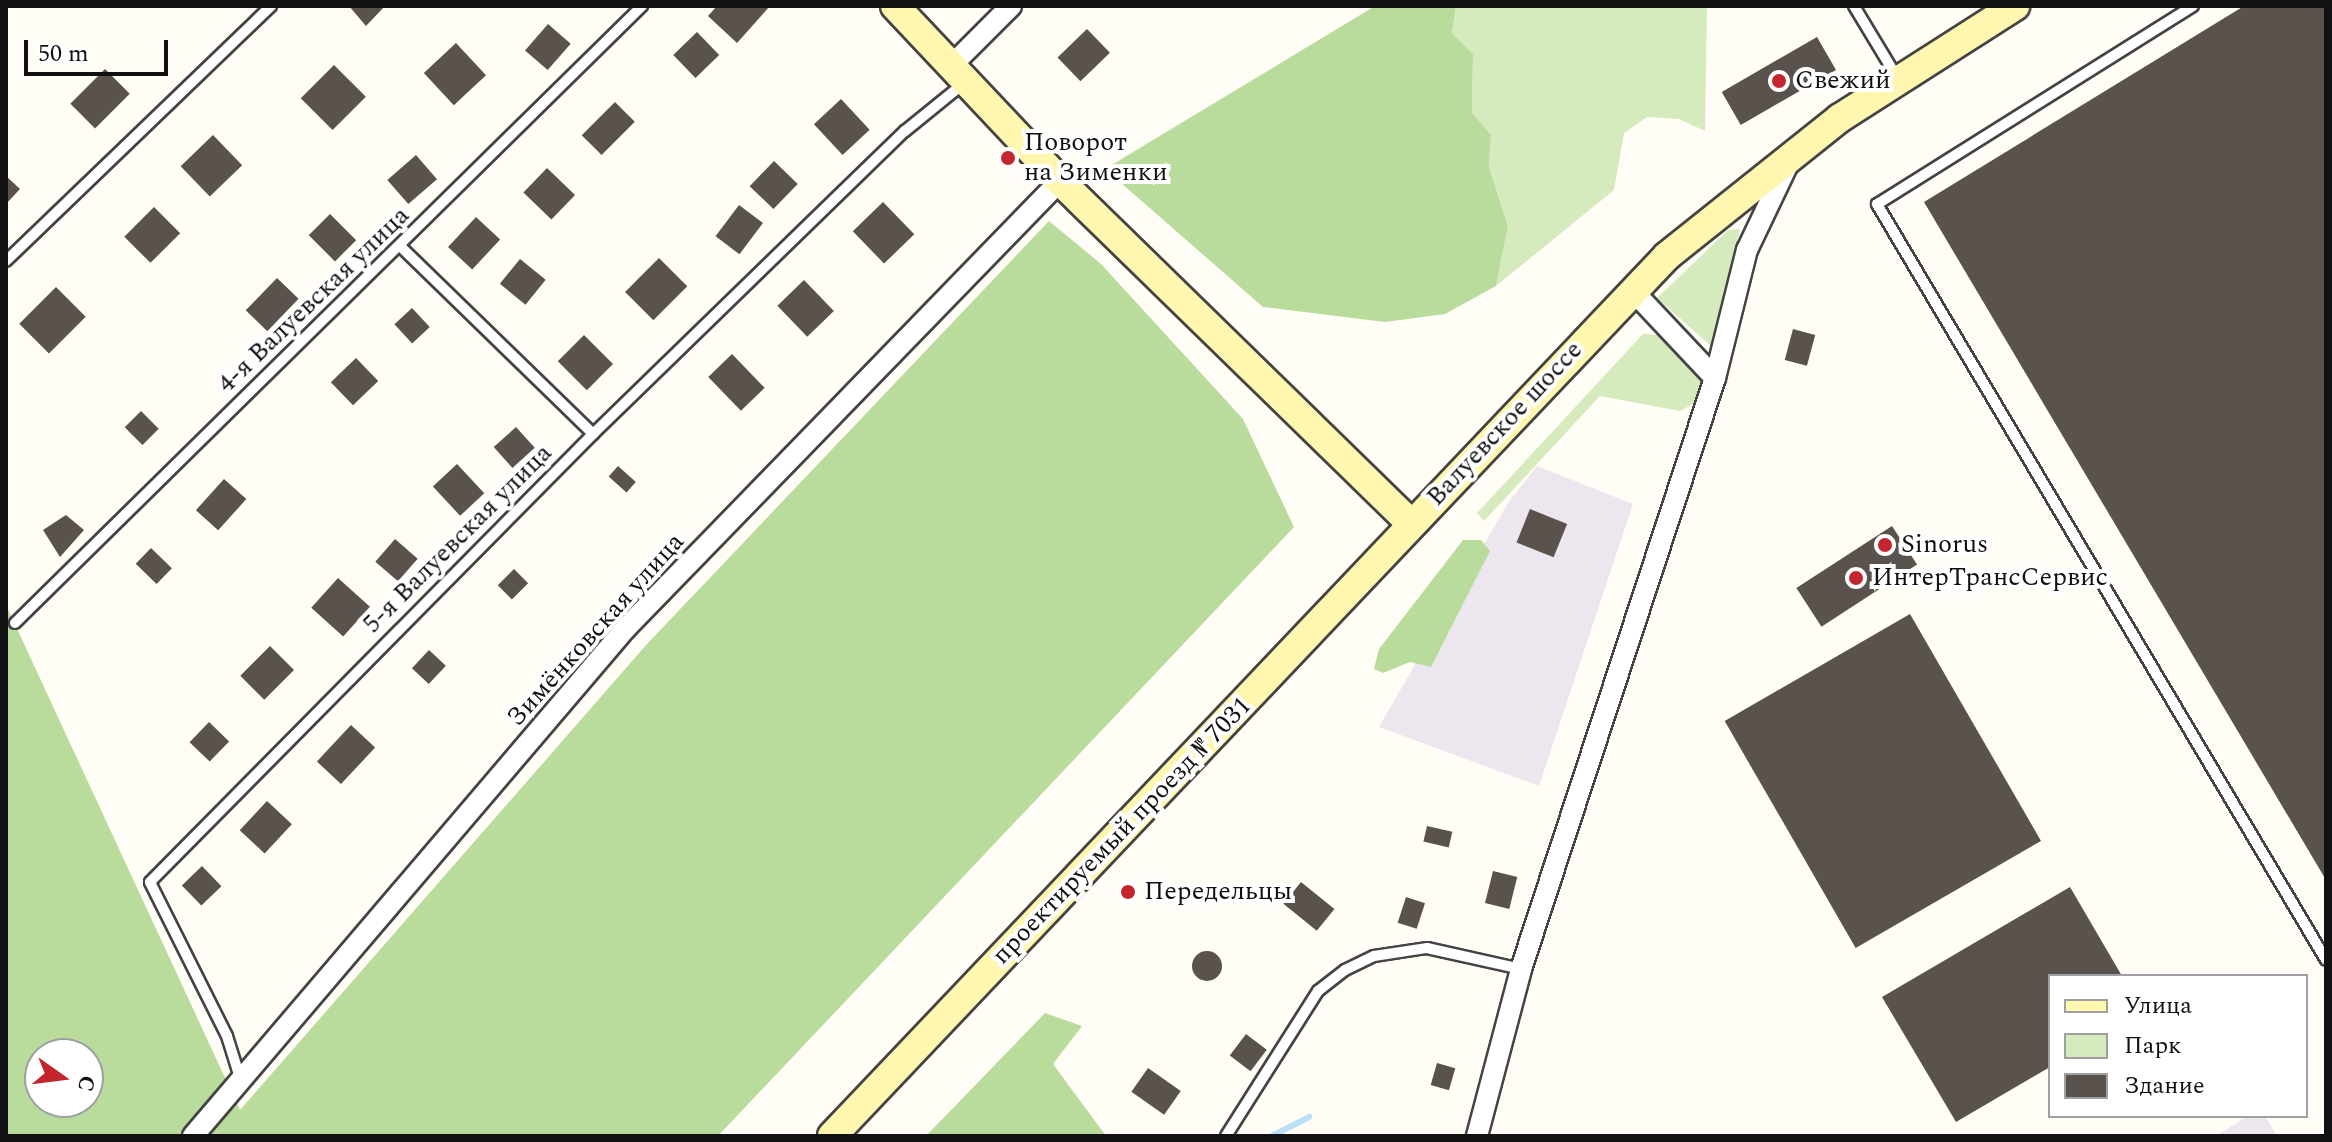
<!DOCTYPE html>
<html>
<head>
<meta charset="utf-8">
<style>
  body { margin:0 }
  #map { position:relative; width:2332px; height:1142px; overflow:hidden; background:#fffdf5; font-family:Spectral,serif }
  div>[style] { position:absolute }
  .industrial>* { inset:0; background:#eee6ef }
  .green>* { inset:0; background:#d5ebbd }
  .forest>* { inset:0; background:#b9dc9c }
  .stream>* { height:6px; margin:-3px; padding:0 3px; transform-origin:3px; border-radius:3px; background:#b9e0f7 }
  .building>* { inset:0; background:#5a524d; transform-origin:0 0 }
  .round { border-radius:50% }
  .roads { filter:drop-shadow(2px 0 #444) drop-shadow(-2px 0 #444) drop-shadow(0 2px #444) drop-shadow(0 -2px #444) }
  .lane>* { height:10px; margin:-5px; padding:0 5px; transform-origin:5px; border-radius:5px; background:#fff }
  .street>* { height:20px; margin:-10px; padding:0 10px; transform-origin:10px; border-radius:10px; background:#fff }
  .secondary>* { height:28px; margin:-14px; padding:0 14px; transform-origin:14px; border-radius:14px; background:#fff6b0 }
  .dots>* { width:22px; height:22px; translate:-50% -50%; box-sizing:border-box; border:4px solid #fff; border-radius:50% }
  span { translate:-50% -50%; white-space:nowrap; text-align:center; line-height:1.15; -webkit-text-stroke:8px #fff; paint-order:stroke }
  .poi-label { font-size:26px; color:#111 }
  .left { translate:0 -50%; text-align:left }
  .street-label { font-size:26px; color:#111 }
  .frame { position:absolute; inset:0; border:8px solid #111; pointer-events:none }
  .legend { position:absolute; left:2048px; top:974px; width:260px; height:144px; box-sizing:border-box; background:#fff; border:2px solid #a0a0a0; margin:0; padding:10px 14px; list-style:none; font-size:24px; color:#111 }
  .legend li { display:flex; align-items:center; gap:16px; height:40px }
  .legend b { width:40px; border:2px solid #a0a0a0 }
  .north { position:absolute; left:24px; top:1038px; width:80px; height:80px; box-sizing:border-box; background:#fff; border:2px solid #a0a0a0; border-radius:50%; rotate:104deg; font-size:22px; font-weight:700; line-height:32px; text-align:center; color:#111 }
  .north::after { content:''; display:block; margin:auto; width:28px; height:36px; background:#c4262e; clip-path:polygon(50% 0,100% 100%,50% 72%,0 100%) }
  .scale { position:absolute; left:24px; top:40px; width:144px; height:36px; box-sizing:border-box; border:4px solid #111; border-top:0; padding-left:10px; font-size:24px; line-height:28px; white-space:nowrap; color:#111; -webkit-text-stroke:6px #fff; paint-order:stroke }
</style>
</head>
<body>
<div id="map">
  <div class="industrial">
    <div style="clip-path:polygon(1537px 466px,1633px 504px,1539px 786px,1379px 727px,1508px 503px)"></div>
    <div style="clip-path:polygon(2248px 1116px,2265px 1116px,2277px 1136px,2216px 1136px)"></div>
  </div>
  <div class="green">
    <div style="clip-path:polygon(1456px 6px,1707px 6px,1705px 131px,1679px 119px,1647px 117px,1624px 133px,1614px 190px,1496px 286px,1508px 226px,1489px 167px,1491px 136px,1472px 113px,1473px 54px,1452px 33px)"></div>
    <div style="clip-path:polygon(1740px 229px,1715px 342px,1711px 346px,1657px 298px,1728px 230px)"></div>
    <div style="clip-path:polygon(1643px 334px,1661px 335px,1704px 378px,1697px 402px,1680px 411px,1600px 396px,1484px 521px,1477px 513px)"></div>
  </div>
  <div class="forest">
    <div style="clip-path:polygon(1375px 6px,1456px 6px,1452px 33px,1473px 54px,1472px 113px,1491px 135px,1489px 167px,1508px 226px,1496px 286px,1445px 314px,1385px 322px,1263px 307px,1105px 169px)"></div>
    <div style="clip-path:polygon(evenodd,1049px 221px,1101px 264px,1243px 419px,1294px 527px,718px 1136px,6px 1136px,6px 605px,240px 1110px,647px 644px,1049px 221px,40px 1054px,88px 1054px,88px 1102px,40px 1102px,40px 1054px)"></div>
    <div style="clip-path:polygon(1463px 540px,1481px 540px,1490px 551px,1431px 667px,1410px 662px,1383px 673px,1374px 669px,1379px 649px)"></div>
    <div style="clip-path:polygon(1045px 1013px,1082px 1026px,1053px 1064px,1106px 1136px,926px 1136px)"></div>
  </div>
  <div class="stream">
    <div style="left:1272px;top:1136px;width:42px;rotate:-27.2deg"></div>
  </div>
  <div class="building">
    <div style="clip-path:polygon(349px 6px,385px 6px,366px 26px)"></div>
    <div style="clip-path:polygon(717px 6px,770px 6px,737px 43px,708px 16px)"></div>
    <div style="clip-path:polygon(2244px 6px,2326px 6px,2326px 880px,1924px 202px)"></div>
    <div style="left:548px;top:24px;width:30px;height:35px;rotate:41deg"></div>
    <div style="left:1087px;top:29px;width:33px;height:41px;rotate:46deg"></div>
    <div style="left:697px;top:32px;width:32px;height:33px;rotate:46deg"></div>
    <div style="left:1817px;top:37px;width:38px;height:110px;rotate:60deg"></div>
    <div style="left:456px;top:43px;width:44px;height:44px;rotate:47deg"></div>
    <div style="left:334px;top:65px;width:45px;height:47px;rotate:45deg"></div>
    <div style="left:105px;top:69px;width:35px;height:49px;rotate:45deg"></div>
    <div style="left:841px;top:99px;width:42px;height:37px;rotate:47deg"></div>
    <div style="left:615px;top:102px;width:28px;height:47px;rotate:45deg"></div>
    <div style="left:213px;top:135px;width:42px;height:45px;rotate:46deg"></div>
    <div style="left:416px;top:155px;width:32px;height:38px;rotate:49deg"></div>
    <div style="left:774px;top:161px;width:33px;height:35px;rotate:44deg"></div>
    <div style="left:547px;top:168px;width:39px;height:34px;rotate:44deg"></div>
    <div style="clip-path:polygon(6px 176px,20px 189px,6px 204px)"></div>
    <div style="left:883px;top:202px;width:45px;height:42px;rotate:46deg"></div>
    <div style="left:739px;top:205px;width:30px;height:39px;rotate:37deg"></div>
    <div style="left:154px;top:207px;width:37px;height:42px;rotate:45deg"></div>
    <div style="left:330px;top:214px;width:37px;height:30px;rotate:45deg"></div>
    <div style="left:476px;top:217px;width:33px;height:41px;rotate:43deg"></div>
    <div style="left:659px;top:258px;width:40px;height:48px;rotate:45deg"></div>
    <div style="left:520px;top:259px;width:33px;height:32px;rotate:39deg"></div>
    <div style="left:277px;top:278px;width:30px;height:45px;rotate:44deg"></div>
    <div style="left:804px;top:280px;width:43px;height:37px;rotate:46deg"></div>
    <div style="left:56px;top:287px;width:42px;height:52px;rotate:45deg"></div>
    <div style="left:412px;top:308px;width:26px;height:24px;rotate:47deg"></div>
    <div style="left:1793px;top:329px;width:23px;height:32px;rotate:15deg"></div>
    <div style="left:584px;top:335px;width:41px;height:37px;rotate:45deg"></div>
    <div style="left:732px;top:354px;width:47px;height:33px;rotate:46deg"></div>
    <div style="left:356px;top:358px;width:32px;height:35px;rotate:46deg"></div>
    <div style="left:141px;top:411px;width:25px;height:23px;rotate:45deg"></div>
    <div style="left:516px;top:427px;width:28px;height:30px;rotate:48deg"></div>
    <div style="left:457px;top:464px;width:40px;height:33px;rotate:47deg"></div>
    <div style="left:618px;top:466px;width:24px;height:14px;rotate:42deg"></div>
    <div style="left:224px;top:479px;width:30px;height:42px;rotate:42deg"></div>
    <div style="left:1530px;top:509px;width:40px;height:36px;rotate:22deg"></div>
    <div style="clip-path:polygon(66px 515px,84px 530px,60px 557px,43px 530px)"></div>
    <div style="left:1892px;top:526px;width:46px;height:114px;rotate:57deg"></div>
    <div style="left:395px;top:539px;width:30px;height:30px;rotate:41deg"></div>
    <div style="left:151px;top:548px;width:29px;height:22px;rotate:44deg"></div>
    <div style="left:514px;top:569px;width:20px;height:23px;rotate:45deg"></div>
    <div style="left:338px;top:578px;width:43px;height:40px;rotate:42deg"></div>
    <div style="left:1910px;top:614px;width:262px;height:214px;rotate:60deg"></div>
    <div style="left:270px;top:646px;width:34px;height:42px;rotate:45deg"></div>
    <div style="left:429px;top:650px;width:23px;height:25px;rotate:43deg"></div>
    <div style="left:209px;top:722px;width:28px;height:28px;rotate:44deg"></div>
    <div style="left:351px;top:725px;width:33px;height:50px;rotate:43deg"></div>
    <div style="left:267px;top:801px;width:34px;height:40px;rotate:43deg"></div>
    <div style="left:1427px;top:826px;width:26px;height:16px;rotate:13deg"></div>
    <div style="left:202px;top:866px;width:28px;height:28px;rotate:46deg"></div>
    <div style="left:1493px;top:871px;width:25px;height:33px;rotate:14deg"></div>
    <div style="left:1301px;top:882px;width:43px;height:28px;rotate:39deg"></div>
    <div style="clip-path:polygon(2070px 887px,2122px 976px,2050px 976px,2050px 1067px,1956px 1122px,1882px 997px)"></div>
    <div style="left:1406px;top:897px;width:20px;height:27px;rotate:18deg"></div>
    <div class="round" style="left:1192px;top:951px;width:30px;height:30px"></div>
    <div style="left:1246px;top:1034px;width:26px;height:27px;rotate:37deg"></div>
    <div style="left:1437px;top:1063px;width:19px;height:23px;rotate:16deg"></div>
    <div style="left:1148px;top:1068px;width:40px;height:29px;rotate:35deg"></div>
  </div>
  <div class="roads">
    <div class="lane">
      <div style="left:1854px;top:6px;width:85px;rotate:58.9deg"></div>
      <div style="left:2193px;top:6px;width:373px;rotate:147.9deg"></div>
      <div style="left:1877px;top:204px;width:879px;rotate:59.29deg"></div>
      <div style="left:401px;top:247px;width:268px;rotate:44.2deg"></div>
      <div style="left:6px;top:261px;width:368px;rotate:-43.9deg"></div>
      <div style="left:15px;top:623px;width:880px;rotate:-44.54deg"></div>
      <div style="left:241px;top:1081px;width:47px;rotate:-107.3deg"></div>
      <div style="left:227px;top:1036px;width:172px;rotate:-116.6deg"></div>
      <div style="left:150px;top:882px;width:630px;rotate:-45.32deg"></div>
      <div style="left:593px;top:434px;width:435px;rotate:-44.2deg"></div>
      <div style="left:905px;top:131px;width:76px;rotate:-39.1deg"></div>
      <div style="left:1226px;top:1136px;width:172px;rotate:-57.6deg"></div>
      <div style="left:1318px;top:991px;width:34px;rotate:-38deg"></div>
      <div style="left:1345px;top:970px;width:32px;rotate:-26deg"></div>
      <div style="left:1374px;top:956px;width:54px;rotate:-8.6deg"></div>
      <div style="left:1427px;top:948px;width:96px;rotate:12.6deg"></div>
    </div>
    <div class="street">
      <div style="left:951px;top:66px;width:85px;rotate:-45deg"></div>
      <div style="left:1632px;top:290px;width:121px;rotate:46.7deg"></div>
      <div style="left:193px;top:1136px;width:667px;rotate:-49.56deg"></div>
      <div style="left:626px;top:628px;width:623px;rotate:-45.85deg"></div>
      <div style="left:1477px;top:1136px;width:173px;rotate:-75.2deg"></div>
      <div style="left:1521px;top:969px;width:622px;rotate:-71.83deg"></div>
      <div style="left:1715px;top:378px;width:132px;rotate:-76deg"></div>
      <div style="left:1747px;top:250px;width:93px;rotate:-64.5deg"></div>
    </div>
    <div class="secondary">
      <div style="left:895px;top:6px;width:241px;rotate:46.7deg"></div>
      <div style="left:1060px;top:181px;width:491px;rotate:44.3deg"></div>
      <div style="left:832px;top:1136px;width:1213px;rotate:-46.5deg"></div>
      <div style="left:1667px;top:256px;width:221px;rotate:-38.6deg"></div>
      <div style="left:1840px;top:118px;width:208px;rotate:-32.6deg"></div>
    </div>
  </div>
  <div class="dots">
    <div style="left:1779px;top:81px;background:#c4262e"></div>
    <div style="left:1008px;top:158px;background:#c4262e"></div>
    <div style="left:1885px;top:545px;background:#c4262e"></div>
    <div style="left:1856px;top:578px;background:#c4262e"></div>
    <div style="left:1128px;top:892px;background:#c4262e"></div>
  </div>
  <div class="poi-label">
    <span class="left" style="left:1795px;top:81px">Свежий</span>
    <span class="left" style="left:1024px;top:158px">Поворот<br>на Зименки</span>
    <span class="left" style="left:1901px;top:545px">Sinorus</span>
    <span class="left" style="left:1872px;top:578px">ИнтерТрансСервис</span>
    <span class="left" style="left:1144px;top:892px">Передельцы</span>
  </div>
  <div class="street-label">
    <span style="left:314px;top:300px;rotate:-44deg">4-я Валуевская улица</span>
    <span style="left:1505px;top:424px;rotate:-47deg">Валуевское шоссе</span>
    <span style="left:458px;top:539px;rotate:-45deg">5-я Валуевская улица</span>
    <span style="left:596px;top:630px;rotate:-48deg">Зимёнковская улица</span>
    <span style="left:1122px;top:831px;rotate:-46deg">проектируемый проезд № 7031</span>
  </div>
  <div class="frame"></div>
  <ul class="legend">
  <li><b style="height:10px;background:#fff6b0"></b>Улица</li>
  <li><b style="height:22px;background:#d5ebbd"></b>Парк</li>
  <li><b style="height:22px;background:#5a524d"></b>Здание</li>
  </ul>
  <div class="north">С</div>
  <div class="scale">50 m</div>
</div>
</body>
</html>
